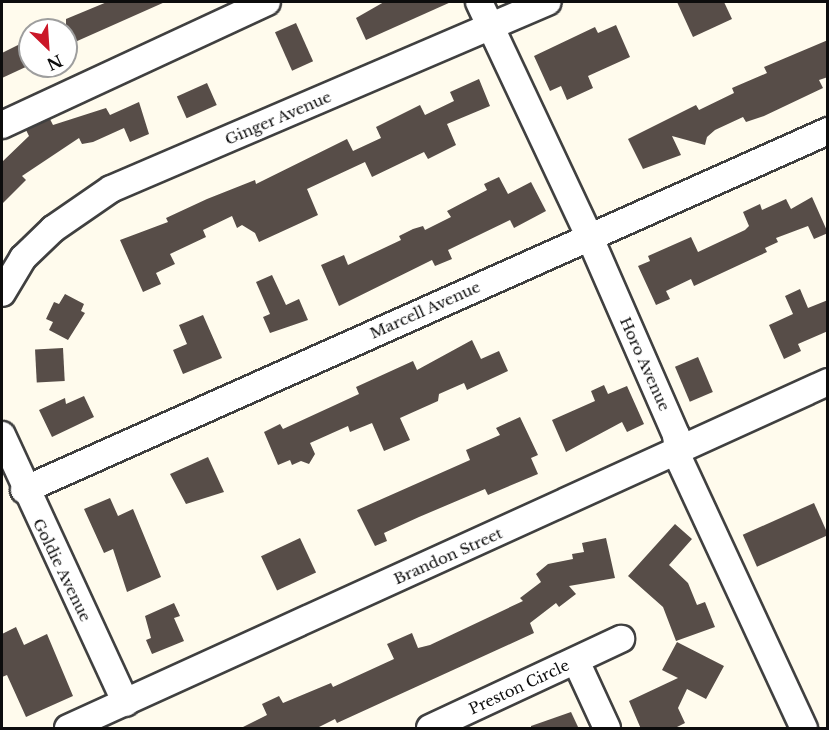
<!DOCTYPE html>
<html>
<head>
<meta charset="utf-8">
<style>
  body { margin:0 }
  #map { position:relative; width:829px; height:730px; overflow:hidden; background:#fffbed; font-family:"Libre Baskerville",serif }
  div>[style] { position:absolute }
  .building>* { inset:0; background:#574d48; transform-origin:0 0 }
  .roads { filter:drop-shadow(2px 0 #404040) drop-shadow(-2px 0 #404040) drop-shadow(0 2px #404040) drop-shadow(0 -2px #404040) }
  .minor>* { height:26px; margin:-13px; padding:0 13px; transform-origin:13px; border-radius:13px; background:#fff }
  span { translate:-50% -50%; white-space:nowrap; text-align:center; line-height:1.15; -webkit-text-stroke:6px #fff; paint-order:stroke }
  .street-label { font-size:15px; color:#0d0d0d }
  .frame { position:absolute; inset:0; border:3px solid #0d0d0d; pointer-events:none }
  .north { position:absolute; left:18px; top:18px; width:60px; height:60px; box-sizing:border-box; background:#fff; border:2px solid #9e9e9e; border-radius:50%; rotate:155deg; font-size:16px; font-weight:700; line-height:24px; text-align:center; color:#0d0d0d }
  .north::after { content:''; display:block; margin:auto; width:21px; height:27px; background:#cb1728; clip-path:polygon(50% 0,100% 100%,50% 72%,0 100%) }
</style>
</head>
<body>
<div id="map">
  <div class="building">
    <div style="clip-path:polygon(107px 2px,165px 2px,66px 46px,66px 19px)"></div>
    <div style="clip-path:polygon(384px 2px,451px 2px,366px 40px,356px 18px)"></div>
    <div style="clip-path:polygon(677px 2px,724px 2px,732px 19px,693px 37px)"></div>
    <div style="left:296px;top:23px;width:42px;height:23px;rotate:66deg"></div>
    <div style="clip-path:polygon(616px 25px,630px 57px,588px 76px,593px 88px,567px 100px,561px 86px,550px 91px,534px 56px,595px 27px,598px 33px)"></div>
    <div style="clip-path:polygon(30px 39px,30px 65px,2px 78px,2px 53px)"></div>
    <div style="clip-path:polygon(828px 40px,828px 77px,819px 80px,823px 88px,764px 116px,746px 122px,743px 117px,715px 130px,707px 137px,705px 145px,672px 136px,681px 155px,643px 169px,628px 139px,696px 105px,699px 110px,734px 93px,732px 88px,767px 73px,764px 67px)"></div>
    <div style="clip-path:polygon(479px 79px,490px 106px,447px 124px,456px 145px,428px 159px,424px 152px,372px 177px,365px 162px,307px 189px,318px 215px,259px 242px,255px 233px,242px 225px,237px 228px,232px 216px,203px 230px,206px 237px,170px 254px,175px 264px,156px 273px,161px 284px,143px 292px,120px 240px,168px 222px,166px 218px,207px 199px,255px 180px,256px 184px,347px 139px,353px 151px,381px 138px,376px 127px,420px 105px,425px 115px,454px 101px,450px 92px)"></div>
    <div style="left:207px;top:83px;width:24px;height:33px;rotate:66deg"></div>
    <div style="clip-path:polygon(139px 102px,149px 134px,130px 142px,124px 128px,93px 142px,82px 144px,79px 138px,22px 176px,26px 180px,2px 204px,2px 162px,29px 136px,26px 130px,50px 119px,53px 125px,106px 108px,110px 115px)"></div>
    <div style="clip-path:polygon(499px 177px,508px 194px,531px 182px,546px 211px,514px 228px,510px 220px,448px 250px,452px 259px,435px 266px,432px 260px,339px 306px,321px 265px,344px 255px,348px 265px,401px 240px,399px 236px,413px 229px,423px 226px,425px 230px,451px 217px,447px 211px,487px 190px,484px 184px)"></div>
    <div style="clip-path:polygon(812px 197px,828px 233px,814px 239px,808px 226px,776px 238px,778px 242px,765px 248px,767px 252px,694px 286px,691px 279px,666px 291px,670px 299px,656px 305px,638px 266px,650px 261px,648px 256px,691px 237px,698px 252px,745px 230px,749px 226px,743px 212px,760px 204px,762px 210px,786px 199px,791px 209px)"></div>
    <div style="clip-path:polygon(272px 275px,286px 305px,299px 299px,308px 320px,270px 333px,263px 317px,270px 314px,256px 282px)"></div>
    <div style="clip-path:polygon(800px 289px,808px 308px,828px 300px,828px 331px,798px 344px,801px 351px,784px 359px,769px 325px,793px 314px,785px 296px)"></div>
    <div style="clip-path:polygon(65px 294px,84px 304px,81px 311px,85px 313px,68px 340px,49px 330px,53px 322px,46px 319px,54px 302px,59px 304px)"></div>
    <div style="clip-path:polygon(203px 315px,222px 358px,183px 374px,173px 350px,187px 344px,179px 325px)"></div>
    <div style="clip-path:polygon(472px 340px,481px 359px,499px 351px,508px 371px,467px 390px,464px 383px,439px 394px,438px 401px,400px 418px,410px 440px,384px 451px,372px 423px,350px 432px,348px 426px,310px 443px,315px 454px,309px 464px,301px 461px,292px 465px,290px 460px,278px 465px,264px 432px,280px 424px,283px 429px,359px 394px,356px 387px,413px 361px,417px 370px)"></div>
    <div style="left:63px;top:348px;width:33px;height:28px;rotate:87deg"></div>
    <div style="left:698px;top:357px;width:38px;height:25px;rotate:67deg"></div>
    <div style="clip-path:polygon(604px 385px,608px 394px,627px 386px,644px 424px,627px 432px,622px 422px,566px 452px,552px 420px,595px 401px,591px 391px)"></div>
    <div style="clip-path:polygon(84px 396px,94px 417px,52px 437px,39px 410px,65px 398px,66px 404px)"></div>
    <div style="clip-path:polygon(520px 417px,538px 455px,531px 458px,538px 474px,488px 495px,485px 489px,419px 517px,384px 533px,387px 541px,375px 546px,357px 510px,470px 460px,466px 450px,500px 435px,496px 428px)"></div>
    <div style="clip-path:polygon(208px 457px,224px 492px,186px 504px,170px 474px)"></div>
    <div style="clip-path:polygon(110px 498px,118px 516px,133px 509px,161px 577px,127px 592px,113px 549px,104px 553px,84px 509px)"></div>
    <div style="left:814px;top:503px;width:35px;height:78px;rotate:66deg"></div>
    <div style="clip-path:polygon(675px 524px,692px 539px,669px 565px,688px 583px,697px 605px,705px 602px,715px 627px,676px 641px,663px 607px,628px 576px)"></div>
    <div style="left:300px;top:538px;width:38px;height:43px;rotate:65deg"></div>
    <div style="clip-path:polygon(606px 538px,615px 578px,569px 586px,576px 594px,559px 607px,556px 603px,530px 623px,534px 633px,337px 723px,335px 719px,315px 729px,239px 729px,267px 715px,262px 704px,279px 696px,283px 703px,331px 683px,333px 687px,394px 659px,387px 644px,412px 633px,418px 648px,430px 645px,523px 601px,520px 598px,541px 582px,536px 574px,548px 564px,573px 559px,572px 554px,584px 552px,582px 543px)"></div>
    <div style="clip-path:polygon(174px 603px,180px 616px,174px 618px,184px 641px,152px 654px,146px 640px,151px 638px,145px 616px)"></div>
    <div style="clip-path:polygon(16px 627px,24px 645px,47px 634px,73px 696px,26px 717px,7px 675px,2px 677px,2px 634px)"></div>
    <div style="clip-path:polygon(677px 642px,724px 666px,706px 699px,687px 689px,678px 708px,685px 723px,673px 729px,641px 729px,629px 701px,678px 678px,662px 670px)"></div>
    <div style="clip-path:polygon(571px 712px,579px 729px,531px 729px,531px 726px)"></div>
  </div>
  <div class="roads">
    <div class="minor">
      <div style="left:479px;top:2px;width:261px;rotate:64.8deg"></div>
      <div style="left:590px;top:238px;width:215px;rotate:66.4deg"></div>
      <div style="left:676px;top:435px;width:24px;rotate:83deg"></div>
      <div style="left:679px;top:459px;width:297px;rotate:65.1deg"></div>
      <div style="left:2px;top:125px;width:292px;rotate:-24.9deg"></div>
      <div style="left:2px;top:293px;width:41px;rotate:-59deg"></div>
      <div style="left:23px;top:258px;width:42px;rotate:-44deg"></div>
      <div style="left:53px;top:229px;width:70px;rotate:-34.6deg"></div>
      <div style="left:111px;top:189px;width:475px;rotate:-23.2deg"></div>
      <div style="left:2px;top:435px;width:295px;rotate:65.2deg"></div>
      <div style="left:24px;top:490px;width:881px;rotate:-24.06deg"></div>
      <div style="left:576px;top:661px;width:74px;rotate:65.2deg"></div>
      <div style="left:68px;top:728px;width:835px;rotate:-24.48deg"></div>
      <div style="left:430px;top:728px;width:211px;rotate:-25deg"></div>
    </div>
  </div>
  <div class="street-label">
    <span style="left:278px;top:118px;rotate:-23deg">Ginger Avenue</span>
    <span style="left:425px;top:310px;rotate:-24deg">Marcell Avenue</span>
    <span style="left:645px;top:364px;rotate:66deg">Horo Avenue</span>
    <span style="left:448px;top:556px;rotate:-24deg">Brandon Street</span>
    <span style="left:62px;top:570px;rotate:64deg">Goldie Avenue</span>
    <span style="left:519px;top:687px;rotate:-25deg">Preston Circle</span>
  </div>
  <div class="frame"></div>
  <div class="north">N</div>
</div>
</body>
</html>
